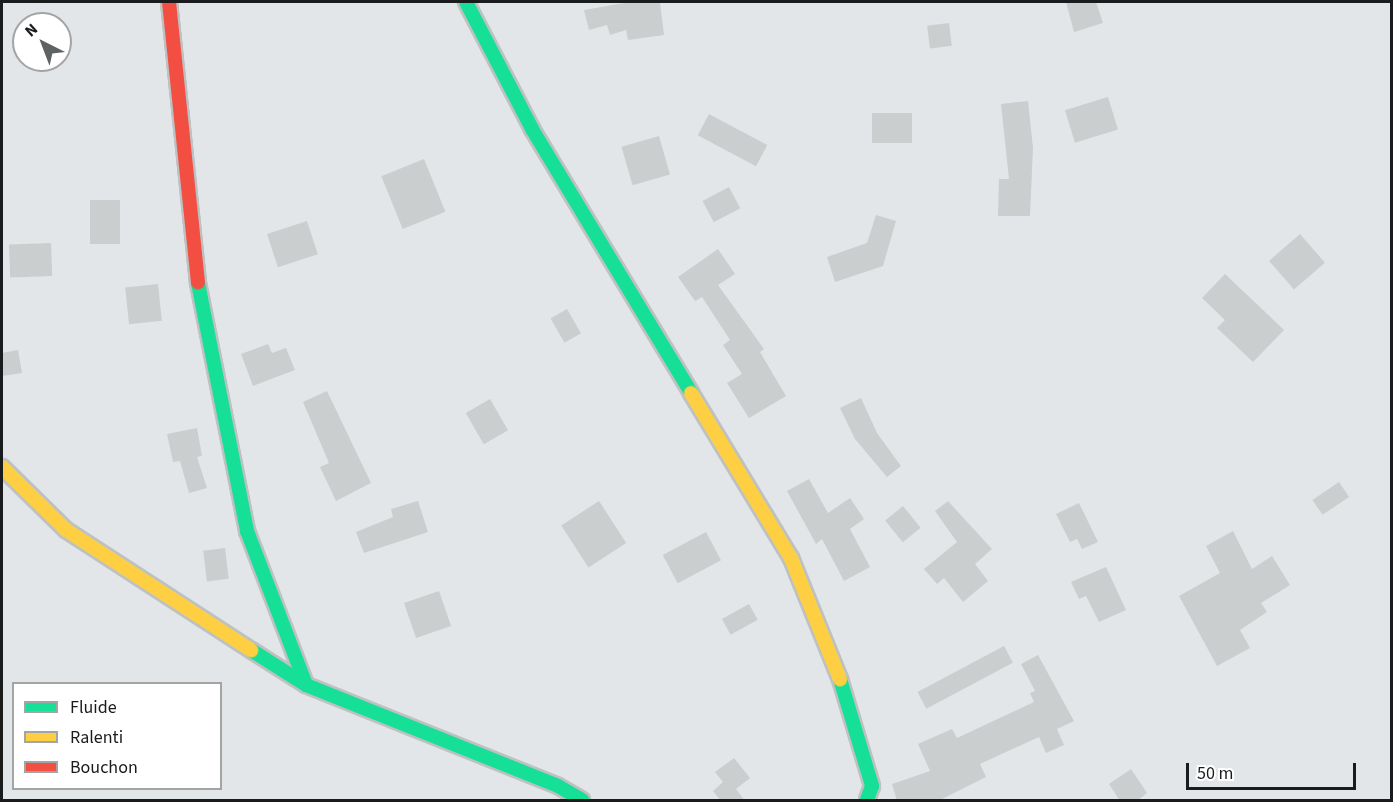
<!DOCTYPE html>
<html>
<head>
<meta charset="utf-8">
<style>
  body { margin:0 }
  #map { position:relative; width:1393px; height:802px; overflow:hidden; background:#e2e6e8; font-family:"Source Sans 3",sans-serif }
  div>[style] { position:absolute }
  .building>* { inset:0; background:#cbcecf; transform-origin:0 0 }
  .roads { filter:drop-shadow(2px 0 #bec1c2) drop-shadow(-2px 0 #bec1c2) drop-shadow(0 2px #bec1c2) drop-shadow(0 -2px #bec1c2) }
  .fast>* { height:14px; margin:-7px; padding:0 7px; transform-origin:7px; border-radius:7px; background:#16e098 }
  .slow>* { height:14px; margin:-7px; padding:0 7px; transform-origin:7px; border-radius:7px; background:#ffcf43 }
  .jam>* { height:14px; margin:-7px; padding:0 7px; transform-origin:7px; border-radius:7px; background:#f24e42 }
  span { translate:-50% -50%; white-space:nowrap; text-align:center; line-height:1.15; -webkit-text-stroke:4.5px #fff; paint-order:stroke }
  .frame { position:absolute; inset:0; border:3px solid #191b1c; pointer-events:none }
  .legend { position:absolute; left:12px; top:682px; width:210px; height:108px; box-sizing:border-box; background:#fff; border:2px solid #a3a4a4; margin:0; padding:8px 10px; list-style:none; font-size:18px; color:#191b1c }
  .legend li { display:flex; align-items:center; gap:12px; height:30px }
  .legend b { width:30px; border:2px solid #a3a4a4 }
  .north { position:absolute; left:12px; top:12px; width:60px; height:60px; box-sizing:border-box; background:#fff; border:2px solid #a3a4a4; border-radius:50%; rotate:318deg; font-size:16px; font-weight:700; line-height:24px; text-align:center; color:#191b1c }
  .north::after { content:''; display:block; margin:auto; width:21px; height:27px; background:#5f6263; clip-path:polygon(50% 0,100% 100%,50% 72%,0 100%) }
  .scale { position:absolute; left:1186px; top:763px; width:170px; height:27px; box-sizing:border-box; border:3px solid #191b1c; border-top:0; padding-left:8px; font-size:18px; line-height:21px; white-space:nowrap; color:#191b1c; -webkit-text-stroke:4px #fff; paint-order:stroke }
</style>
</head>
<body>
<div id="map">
  <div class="building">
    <div style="clip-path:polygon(630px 2px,660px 2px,664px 35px,628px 40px,626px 30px,610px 35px,607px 25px,589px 30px,584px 10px)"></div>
    <div style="clip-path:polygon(1066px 2px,1096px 2px,1103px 23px,1074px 32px)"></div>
    <div style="left:949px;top:23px;width:23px;height:22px;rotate:83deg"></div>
    <div style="left:1108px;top:97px;width:34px;height:45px;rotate:73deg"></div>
    <div style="clip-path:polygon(1028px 101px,1033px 148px,1030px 216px,998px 216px,999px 179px,1009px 179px,1001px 104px)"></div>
    <div style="left:872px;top:113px;width:40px;height:30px"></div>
    <div style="left:709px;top:114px;width:66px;height:24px;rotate:28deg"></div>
    <div style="left:659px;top:136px;width:40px;height:39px;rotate:74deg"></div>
    <div style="left:424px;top:159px;width:57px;height:46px;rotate:68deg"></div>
    <div style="left:729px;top:187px;width:24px;height:30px;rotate:62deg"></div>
    <div style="left:120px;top:200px;width:44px;height:30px;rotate:90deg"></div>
    <div style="clip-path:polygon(876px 215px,896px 221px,883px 266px,835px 282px,827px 257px,867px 243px)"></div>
    <div style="left:307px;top:221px;width:35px;height:42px;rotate:72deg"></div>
    <div style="left:1300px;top:234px;width:38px;height:41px;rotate:49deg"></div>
    <div style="left:51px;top:243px;width:33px;height:42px;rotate:88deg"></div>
    <div style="clip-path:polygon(718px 249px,735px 274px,718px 285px,764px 349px,760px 352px,786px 396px,749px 418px,727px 383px,742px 374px,723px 345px,730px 340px,702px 297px,695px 301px,678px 277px)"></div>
    <div style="clip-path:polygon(1225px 274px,1284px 330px,1253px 362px,1217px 328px,1225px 320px,1202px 298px)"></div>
    <div style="left:158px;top:284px;width:37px;height:33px;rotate:84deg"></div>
    <div style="left:567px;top:309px;width:28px;height:19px;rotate:60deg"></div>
    <div style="clip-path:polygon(268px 344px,272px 353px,286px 348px,295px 370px,253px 386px,241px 354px)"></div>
    <div style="clip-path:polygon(18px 350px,22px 373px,2px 376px,2px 353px)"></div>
    <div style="clip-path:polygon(327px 391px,371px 483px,336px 501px,320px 467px,329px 463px,303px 402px)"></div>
    <div style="clip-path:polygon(861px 398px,877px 433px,901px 466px,887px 477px,855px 439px,840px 408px)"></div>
    <div style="left:490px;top:399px;width:36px;height:28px;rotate:60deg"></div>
    <div style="clip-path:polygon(197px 428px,202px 456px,197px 457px,207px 488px,189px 493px,180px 461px,173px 462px,167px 434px)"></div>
    <div style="clip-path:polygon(809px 479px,828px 513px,850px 498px,864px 519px,850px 529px,870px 567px,844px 581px,822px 539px,816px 544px,787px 491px)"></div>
    <div style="left:1339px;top:482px;width:18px;height:32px;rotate:56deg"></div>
    <div style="clip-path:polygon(418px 501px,428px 532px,364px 553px,356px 532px,393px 517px,391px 509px)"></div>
    <div style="left:599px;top:501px;width:50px;height:45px;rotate:57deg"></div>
    <div style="clip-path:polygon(948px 501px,992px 549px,975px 564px,988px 581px,963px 602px,944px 578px,937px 584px,924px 569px,957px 542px,935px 511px)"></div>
    <div style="clip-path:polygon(1079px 503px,1098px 542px,1082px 549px,1077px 539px,1070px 542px,1056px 514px)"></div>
    <div style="left:903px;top:506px;width:28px;height:23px;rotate:51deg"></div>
    <div style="clip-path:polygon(1233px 531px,1252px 569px,1272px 556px,1290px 585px,1261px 603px,1267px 612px,1240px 630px,1250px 648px,1217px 666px,1179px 596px,1220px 573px,1206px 546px)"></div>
    <div style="left:706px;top:532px;width:32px;height:49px;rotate:62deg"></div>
    <div style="left:225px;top:548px;width:31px;height:22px;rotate:83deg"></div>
    <div style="clip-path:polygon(1106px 567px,1126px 610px,1099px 622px,1086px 596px,1079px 599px,1071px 582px)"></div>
    <div style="left:439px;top:591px;width:37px;height:37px;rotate:71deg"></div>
    <div style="left:749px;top:604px;width:18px;height:31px;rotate:61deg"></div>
    <div style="left:1004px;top:646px;width:19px;height:98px;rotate:62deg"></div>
    <div style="clip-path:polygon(1038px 655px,1074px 721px,1057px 729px,1064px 745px,1046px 753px,1039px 737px,980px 764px,986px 777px,938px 801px,897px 801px,892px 784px,930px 771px,918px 744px,952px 729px,957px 738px,1034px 702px,1030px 693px,1035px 691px,1021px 664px)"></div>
    <div style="clip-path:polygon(734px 758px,750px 778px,736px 789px,745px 801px,721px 801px,713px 791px,723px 782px,715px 772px)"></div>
    <div style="clip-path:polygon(1131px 769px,1147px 793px,1137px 801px,1120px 801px,1109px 784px)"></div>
  </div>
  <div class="roads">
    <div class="fast">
      <div style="left:466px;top:2px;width:143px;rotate:62.5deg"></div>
      <div style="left:532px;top:129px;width:308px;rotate:58.9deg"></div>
      <div style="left:198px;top:283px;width:253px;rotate:78.8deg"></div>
      <div style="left:247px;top:531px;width:165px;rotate:69deg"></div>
      <div style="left:251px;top:650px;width:65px;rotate:32.5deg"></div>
      <div style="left:306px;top:685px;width:271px;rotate:21.8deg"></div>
      <div style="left:558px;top:786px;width:28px;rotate:30deg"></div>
      <div style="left:840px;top:679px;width:112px;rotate:73.3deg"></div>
      <div style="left:872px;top:786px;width:15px;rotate:110deg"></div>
    </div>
    <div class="slow">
      <div style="left:691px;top:393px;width:193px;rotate:58.8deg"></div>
      <div style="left:791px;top:558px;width:131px;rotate:68deg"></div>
      <div style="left:2px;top:467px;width:90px;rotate:44.5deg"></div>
      <div style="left:66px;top:530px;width:221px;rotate:33deg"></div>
    </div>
    <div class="jam">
      <div style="left:169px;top:2px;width:282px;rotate:84.1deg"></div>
    </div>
  </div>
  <div class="frame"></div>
  <ul class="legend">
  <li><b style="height:8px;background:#16e098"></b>Fluide</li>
  <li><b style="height:8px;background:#ffcf43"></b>Ralenti</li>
  <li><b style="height:8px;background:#f24e42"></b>Bouchon</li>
  </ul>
  <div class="north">N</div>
  <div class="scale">50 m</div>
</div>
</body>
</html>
